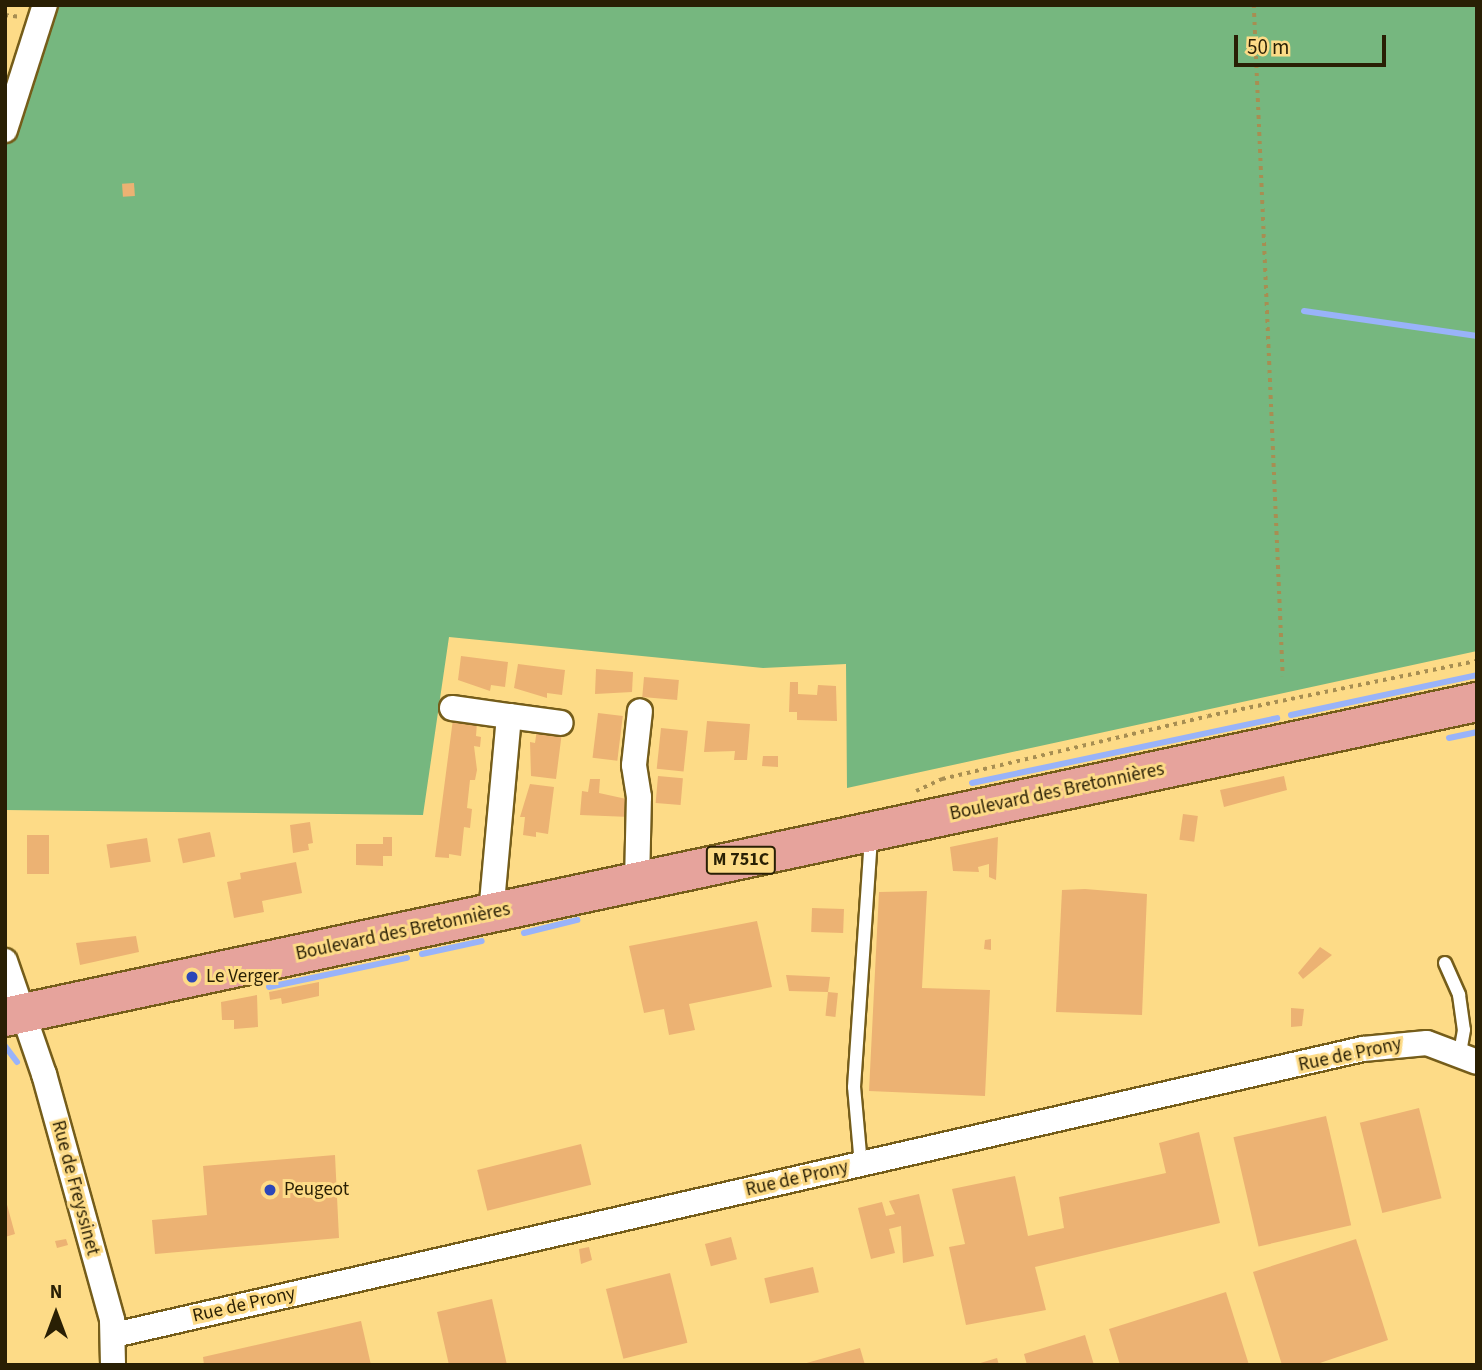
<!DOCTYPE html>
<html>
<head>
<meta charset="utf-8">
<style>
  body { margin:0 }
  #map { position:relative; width:1482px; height:1370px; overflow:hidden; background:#fddb87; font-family:"Source Sans 3",sans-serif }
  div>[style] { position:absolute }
  .forest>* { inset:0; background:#76b77f }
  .stream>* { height:6px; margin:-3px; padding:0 3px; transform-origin:3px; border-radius:3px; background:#99b3f9 }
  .building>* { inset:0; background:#ecb273; transform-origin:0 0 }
  .path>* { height:3.5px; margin-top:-1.75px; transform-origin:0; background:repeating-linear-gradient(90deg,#a78e52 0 3.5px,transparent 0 8.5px) }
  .roads { filter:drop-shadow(2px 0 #755d1a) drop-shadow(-2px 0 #755d1a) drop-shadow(0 2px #755d1a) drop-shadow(0 -2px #755d1a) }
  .lane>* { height:12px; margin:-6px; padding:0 6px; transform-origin:6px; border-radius:6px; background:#fff }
  .street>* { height:24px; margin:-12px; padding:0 12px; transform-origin:12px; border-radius:12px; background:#fff }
  .primary>* { height:38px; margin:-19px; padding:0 19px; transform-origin:19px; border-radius:19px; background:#e6a39c }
  .dots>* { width:19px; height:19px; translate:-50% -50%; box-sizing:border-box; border:4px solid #fddb87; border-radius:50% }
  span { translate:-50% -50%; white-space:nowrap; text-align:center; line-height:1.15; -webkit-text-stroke:6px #fddb87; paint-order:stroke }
  .shield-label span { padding:2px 5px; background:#fddb87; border:2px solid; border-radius:5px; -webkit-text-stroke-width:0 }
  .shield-label { font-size:18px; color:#291f04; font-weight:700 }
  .street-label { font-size:19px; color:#291f04 }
  .poi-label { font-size:19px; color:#291f04 }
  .left { translate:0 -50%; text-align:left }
  .frame { position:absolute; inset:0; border:7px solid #291f04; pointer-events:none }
  .north { position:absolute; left:21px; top:1279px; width:70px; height:70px; -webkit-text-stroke:5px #fddb87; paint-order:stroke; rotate:0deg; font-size:19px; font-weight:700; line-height:28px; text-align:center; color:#291f04 }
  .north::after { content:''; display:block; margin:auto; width:24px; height:32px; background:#291f04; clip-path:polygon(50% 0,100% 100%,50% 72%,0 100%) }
  .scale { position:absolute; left:1234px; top:35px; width:152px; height:32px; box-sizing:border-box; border:4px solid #291f04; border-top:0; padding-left:9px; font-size:21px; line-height:24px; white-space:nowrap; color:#291f04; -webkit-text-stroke:5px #fddb87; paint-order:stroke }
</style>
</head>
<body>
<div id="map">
  <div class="forest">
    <div style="clip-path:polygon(45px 5px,1477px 5px,1477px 651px,847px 788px,846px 664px,763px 668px,449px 637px,423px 815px,5px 810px,5px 130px)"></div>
  </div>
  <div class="stream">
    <div style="left:1304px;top:311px;width:175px;rotate:8.2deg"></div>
    <div style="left:1291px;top:715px;width:190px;rotate:-12.1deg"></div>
    <div style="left:1449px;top:738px;width:29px;rotate:-12deg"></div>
    <div style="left:972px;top:783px;width:312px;rotate:-12deg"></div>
    <div style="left:524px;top:933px;width:55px;rotate:-13.8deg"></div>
    <div style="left:422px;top:954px;width:61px;rotate:-12.2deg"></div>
    <div style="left:269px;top:987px;width:141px;rotate:-11.9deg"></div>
    <div style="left:5px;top:1046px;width:20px;rotate:53deg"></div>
  </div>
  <div class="building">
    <div style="left:134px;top:183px;width:13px;height:12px;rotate:86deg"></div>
    <div style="clip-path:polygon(461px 656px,508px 662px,505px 687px,491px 685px,490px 691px,458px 680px)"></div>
    <div style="clip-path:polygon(518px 664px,565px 670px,562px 695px,547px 693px,547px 698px,514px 688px)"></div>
    <div style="clip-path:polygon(596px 669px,633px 672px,632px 692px,595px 694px)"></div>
    <div style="left:644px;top:677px;width:35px;height:20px;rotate:5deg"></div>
    <div style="clip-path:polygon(790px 682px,798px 682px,798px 694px,817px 695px,818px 685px,836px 686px,837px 721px,797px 720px,797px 712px,789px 712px)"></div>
    <div style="left:598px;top:713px;width:25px;height:45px;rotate:7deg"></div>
    <div style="clip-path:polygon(453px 719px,477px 723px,476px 736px,481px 737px,480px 747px,474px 746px,477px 770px,475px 780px,470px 780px,467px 808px,472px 809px,470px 828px,464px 827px,461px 856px,449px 854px,449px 858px,435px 857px)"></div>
    <div style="clip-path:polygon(707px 721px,750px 724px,747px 760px,734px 760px,735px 751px,704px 752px)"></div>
    <div style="left:661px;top:728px;width:27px;height:41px;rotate:6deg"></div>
    <div style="clip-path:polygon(537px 729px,562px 732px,556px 779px,531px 776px,530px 742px,535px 743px)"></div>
    <div style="clip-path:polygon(763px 756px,778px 756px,778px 767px,762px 766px)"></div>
    <div style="left:658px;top:776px;width:25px;height:27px;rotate:5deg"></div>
    <div style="clip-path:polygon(1284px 776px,1287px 790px,1224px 807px,1220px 790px)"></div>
    <div style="clip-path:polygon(590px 779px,600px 779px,599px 793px,631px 800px,630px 817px,580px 815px,582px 791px,588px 792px)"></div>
    <div style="clip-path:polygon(530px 784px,554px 787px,548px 834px,536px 832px,536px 837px,523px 835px,525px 817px,520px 817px)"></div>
    <div style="left:1183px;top:814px;width:15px;height:26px;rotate:8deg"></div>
    <div style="clip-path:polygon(310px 822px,313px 843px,308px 844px,309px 850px,293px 853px,290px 825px)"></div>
    <div style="left:210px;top:832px;width:25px;height:33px;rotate:78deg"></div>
    <div style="left:27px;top:835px;width:22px;height:39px"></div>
    <div style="clip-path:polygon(383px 837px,392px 837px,392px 856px,383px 856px,383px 866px,356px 865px,356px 844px,383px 844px)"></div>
    <div style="clip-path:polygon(998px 837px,996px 880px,989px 877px,989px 864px,978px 867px,979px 872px,953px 871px,950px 847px)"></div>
    <div style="left:147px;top:838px;width:24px;height:41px;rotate:81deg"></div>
    <div style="clip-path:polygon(296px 862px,302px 893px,262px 901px,264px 912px,234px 918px,227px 882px,241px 879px,240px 873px)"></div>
    <div style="clip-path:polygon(1085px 889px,1147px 894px,1142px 1015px,1056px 1012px,1062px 890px)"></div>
    <div style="clip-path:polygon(927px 891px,922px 988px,990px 990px,985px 1096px,869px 1091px,879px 892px)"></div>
    <div style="left:812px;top:908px;width:32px;height:24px;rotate:2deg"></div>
    <div style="clip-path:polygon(757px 921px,772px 987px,689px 1004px,695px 1030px,669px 1035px,664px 1009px,644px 1013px,629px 946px)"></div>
    <div style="clip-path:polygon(136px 936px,139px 952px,80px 965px,76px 943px)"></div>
    <div style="clip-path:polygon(991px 939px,991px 950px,984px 949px,985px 940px)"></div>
    <div style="clip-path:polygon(1320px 947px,1332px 955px,1303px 979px,1298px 973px)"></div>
    <div style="clip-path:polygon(786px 975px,830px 977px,828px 992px,789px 991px)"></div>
    <div style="clip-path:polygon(319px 982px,319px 996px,282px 1004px,281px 998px,270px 1000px,269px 992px)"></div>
    <div style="left:828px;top:992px;width:10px;height:24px;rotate:6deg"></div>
    <div style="clip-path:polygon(257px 995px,258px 1027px,234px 1029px,234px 1020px,222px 1020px,221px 1002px)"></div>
    <div style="clip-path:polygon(1291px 1008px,1304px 1009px,1302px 1026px,1291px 1027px)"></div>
    <div style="left:1419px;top:1108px;width:93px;height:61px;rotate:76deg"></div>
    <div style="left:1326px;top:1116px;width:112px;height:95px;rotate:77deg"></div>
    <div style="clip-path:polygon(1199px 1132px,1220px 1223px,1035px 1267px,1046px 1310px,966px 1325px,949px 1247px,965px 1244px,952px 1189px,1015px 1176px,1028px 1236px,1064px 1228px,1059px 1197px,1166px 1173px,1159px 1143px)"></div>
    <div style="left:581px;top:1144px;width:42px;height:107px;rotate:76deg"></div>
    <div style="clip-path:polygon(335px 1155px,339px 1238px,155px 1254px,152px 1220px,207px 1215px,203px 1166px)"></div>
    <div style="clip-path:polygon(919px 1194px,934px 1256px,903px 1263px,901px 1226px,889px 1229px,895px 1253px,871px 1259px,858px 1208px,882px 1202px,886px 1216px,895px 1214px,889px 1201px)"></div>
    <div style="clip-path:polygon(6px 1201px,15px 1234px,5px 1237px,5px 1202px)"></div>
    <div style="left:731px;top:1237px;width:23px;height:27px;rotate:75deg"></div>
    <div style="clip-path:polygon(66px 1239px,68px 1245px,57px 1248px,55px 1241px)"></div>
    <div style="clip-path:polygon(1356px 1239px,1388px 1340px,1314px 1365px,1282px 1365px,1253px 1272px)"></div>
    <div style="clip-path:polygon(589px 1247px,592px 1260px,581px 1264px,579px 1249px)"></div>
    <div style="left:813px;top:1267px;width:26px;height:50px;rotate:77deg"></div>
    <div style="left:670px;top:1273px;width:72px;height:66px;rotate:76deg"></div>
    <div style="clip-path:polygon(1226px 1292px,1249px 1365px,1120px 1365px,1109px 1329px)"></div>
    <div style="clip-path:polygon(492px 1299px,507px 1365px,449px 1365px,437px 1312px)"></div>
    <div style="clip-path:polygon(361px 1321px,371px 1365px,204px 1365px,203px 1357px)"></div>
    <div style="clip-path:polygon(1085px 1335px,1094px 1365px,1027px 1365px,1024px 1354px)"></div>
    <div style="clip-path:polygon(860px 1348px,865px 1365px,803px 1365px,803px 1364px)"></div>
    <div style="clip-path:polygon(997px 1358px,999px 1365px,977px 1365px,977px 1364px)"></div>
  </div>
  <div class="path">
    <div style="left:1254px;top:5px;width:672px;rotate:87.53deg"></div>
    <div style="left:5px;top:15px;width:16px;rotate:7deg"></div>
    <div style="left:916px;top:791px;width:29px;rotate:-25deg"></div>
    <div style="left:942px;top:779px;width:273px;rotate:-13.3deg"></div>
    <div style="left:1208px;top:716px;width:275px;rotate:-11.6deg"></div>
  </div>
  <div class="roads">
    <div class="lane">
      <div style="left:1445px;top:963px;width:35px;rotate:66deg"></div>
      <div style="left:1459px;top:995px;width:35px;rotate:82deg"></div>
      <div style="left:1464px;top:1030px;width:22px;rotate:100deg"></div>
      <div style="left:861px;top:1165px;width:78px;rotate:-95.1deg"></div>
      <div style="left:854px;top:1087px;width:253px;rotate:-86.1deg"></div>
    </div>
    <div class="street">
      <div style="left:5px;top:130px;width:131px;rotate:-72.3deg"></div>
      <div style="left:452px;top:708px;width:58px;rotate:8deg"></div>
      <div style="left:509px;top:716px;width:198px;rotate:95.2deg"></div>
      <div style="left:509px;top:716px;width:52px;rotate:7.7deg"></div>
      <div style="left:637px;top:883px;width:86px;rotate:-88.7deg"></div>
      <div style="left:639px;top:797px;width:32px;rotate:-99deg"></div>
      <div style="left:634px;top:765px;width:54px;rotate:-83.7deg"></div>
      <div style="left:5px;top:961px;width:120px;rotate:71deg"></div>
      <div style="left:44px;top:1074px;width:255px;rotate:74.5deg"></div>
      <div style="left:112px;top:1320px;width:45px;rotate:88.7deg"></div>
      <div style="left:114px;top:1335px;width:1281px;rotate:-12.9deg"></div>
      <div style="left:1363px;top:1049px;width:64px;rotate:-5.4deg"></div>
      <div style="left:1427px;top:1043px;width:53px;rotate:20.8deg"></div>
    </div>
    <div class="primary">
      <div style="left:5px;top:1017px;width:1505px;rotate:-12.08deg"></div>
    </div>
  </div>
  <div class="dots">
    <div style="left:192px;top:977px;background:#2c47b8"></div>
    <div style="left:270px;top:1190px;background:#2c47b8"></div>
  </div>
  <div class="shield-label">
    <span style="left:741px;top:860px">M 751C</span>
  </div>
  <div class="street-label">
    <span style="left:1057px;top:792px;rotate:-12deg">Boulevard des Bretonnières</span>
    <span style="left:403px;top:932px;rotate:-12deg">Boulevard des Bretonnières</span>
    <span style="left:1350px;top:1055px;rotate:-12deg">Rue de Prony</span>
    <span style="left:797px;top:1179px;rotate:-13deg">Rue de Prony</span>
    <span style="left:75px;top:1188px;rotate:75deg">Rue de Freyssinet</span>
    <span style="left:244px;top:1305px;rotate:-13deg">Rue de Prony</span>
  </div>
  <div class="poi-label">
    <span class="left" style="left:206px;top:977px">Le Verger</span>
    <span class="left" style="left:284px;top:1190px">Peugeot</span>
  </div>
  <div class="frame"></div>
  <div class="north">N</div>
  <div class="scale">50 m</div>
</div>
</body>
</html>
